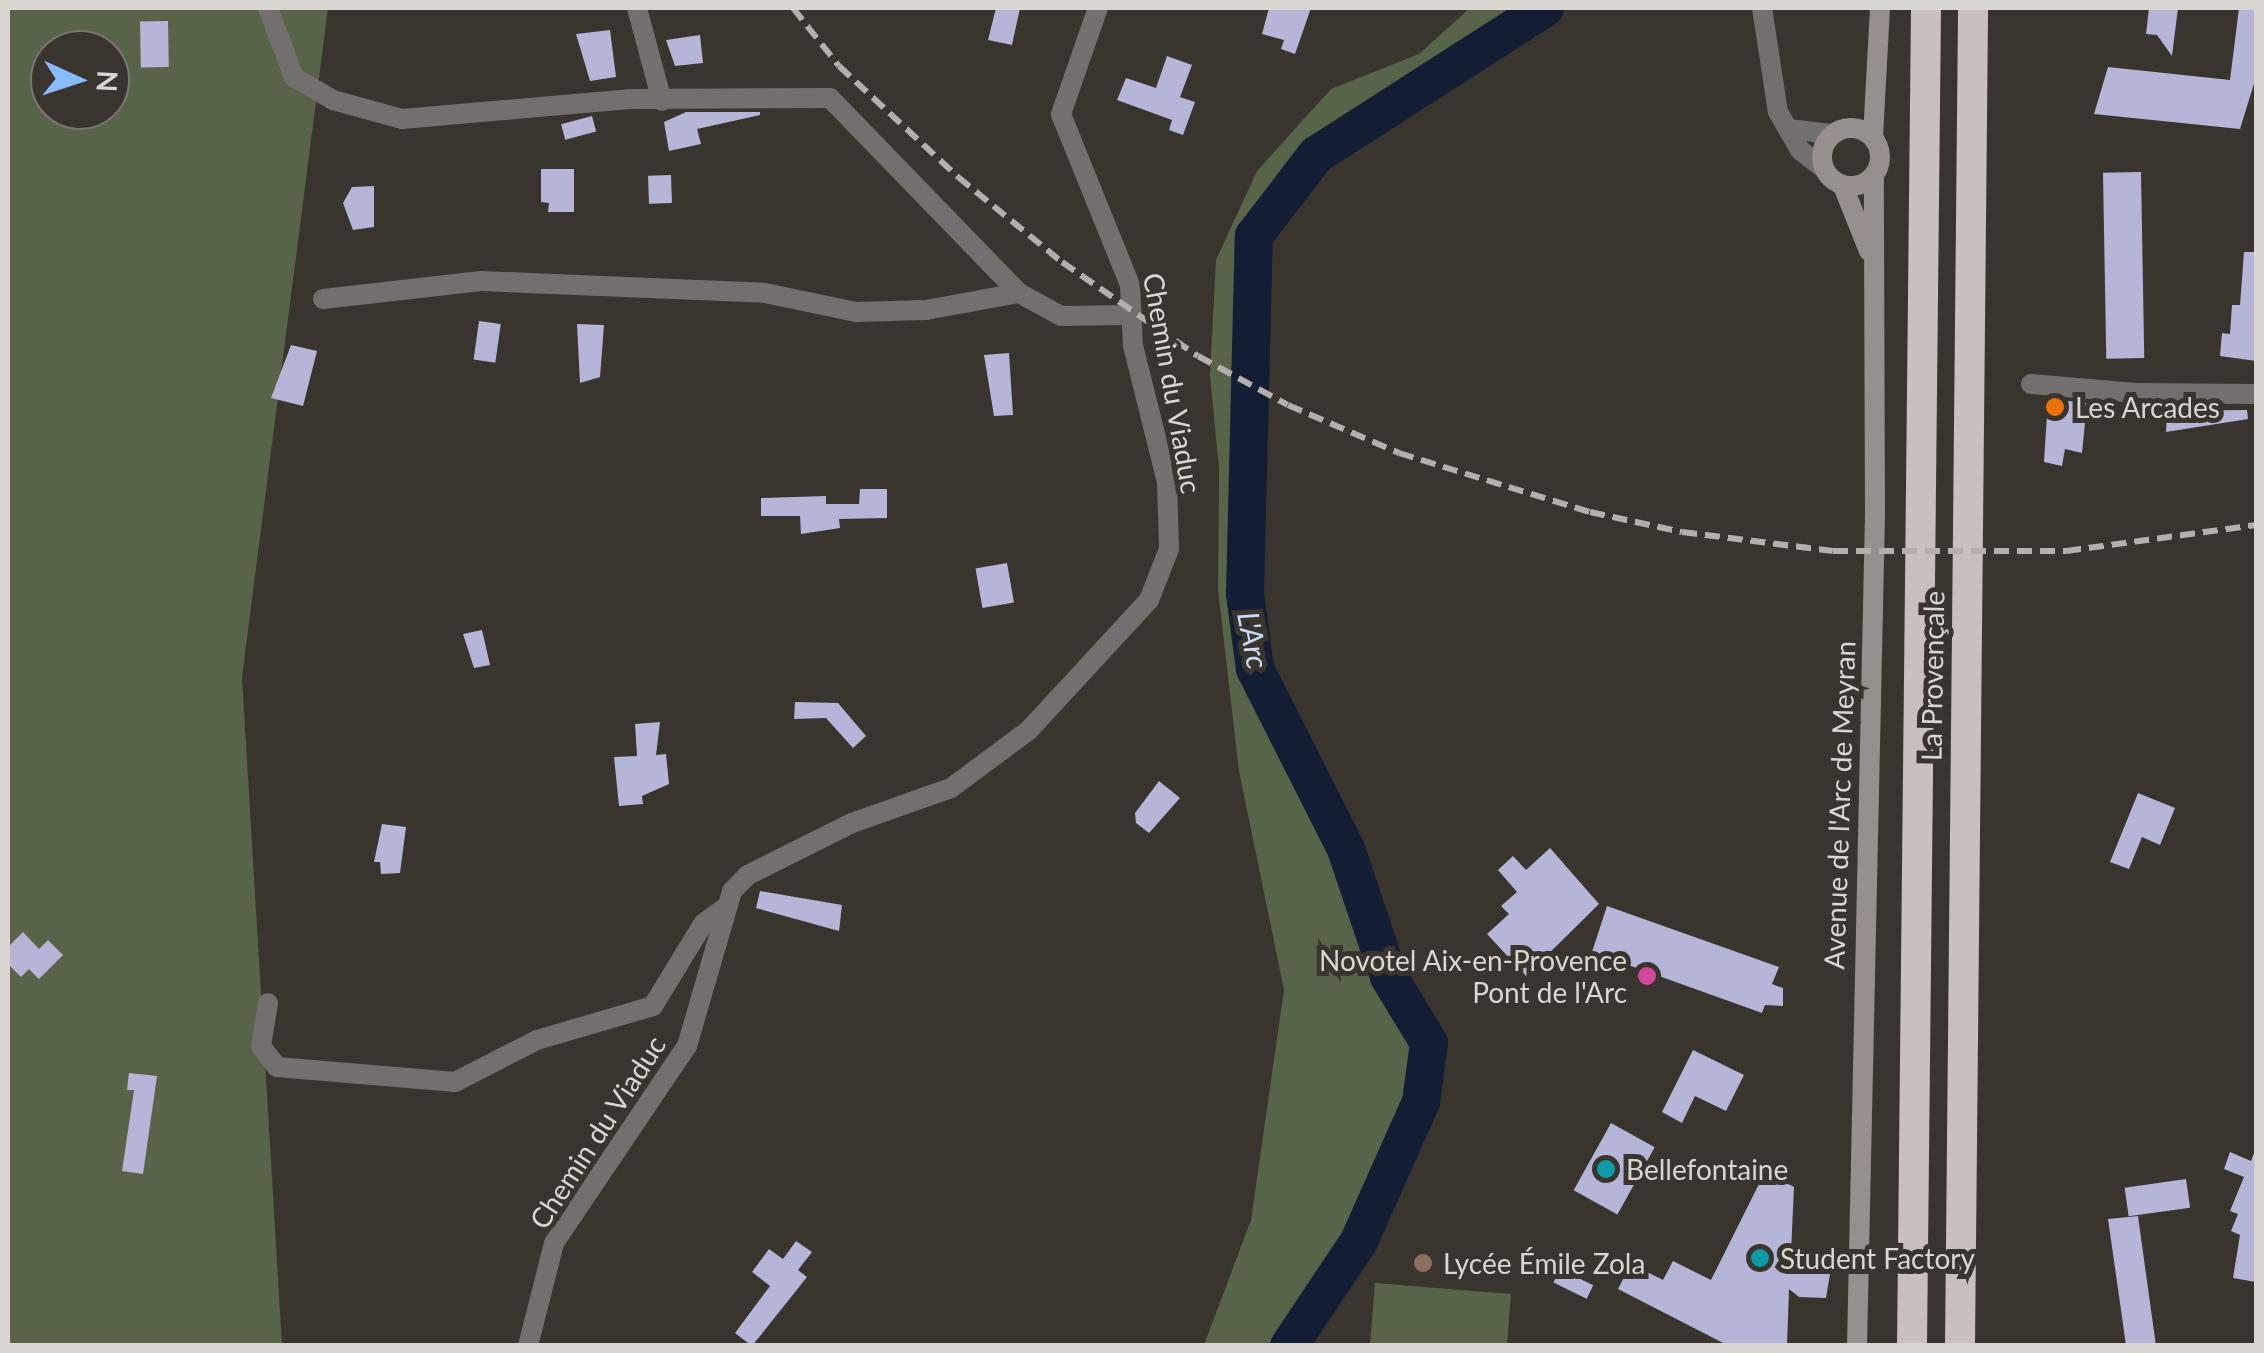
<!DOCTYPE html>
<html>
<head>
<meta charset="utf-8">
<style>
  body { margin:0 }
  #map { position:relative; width:2264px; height:1353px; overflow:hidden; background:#39342e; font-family:Lato,sans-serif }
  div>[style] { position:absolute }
  .green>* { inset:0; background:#57644a }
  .river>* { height:38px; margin:-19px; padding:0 19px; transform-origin:19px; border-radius:19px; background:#131d33 }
  .building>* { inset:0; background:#b5b6d7; transform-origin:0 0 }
  .minor>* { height:20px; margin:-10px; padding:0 10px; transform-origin:10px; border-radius:10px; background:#736f6e }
  .secondary>* { height:20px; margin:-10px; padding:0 10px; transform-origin:10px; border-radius:10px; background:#968f8d }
  .secondary>.ring { margin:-10px; padding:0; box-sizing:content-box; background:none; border:20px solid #968f8d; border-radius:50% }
  .motorway>* { height:30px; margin:-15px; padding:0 15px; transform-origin:15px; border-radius:15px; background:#c9bfbc }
  .rail>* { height:6px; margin-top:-3px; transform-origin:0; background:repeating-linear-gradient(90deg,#b3afab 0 15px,transparent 0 23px) }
  .dots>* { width:28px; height:28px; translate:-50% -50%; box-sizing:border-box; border:5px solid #39342e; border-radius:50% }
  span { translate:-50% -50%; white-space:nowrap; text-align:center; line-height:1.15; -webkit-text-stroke:10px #39342e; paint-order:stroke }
  .street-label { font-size:28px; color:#d9d6d2 }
  .poi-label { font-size:28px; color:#d9d6d2 }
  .left { translate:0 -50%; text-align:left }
  .right { translate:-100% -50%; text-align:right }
  .water-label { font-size:30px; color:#cbdbfa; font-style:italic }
  .frame { position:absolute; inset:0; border:10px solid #d9d6d2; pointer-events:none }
  .north { position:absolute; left:30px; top:30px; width:100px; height:100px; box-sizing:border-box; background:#39342e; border:2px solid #797570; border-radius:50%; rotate:93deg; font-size:28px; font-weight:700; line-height:40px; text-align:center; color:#d9d6d2 }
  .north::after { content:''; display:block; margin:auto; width:35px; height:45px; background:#89bafc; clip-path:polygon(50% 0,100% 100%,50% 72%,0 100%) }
</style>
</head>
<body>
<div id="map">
  <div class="green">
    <div style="clip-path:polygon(evenodd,8px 8px,328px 8px,242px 677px,282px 1345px,8px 1346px,8px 8px,50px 50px,110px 50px,110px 110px,50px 110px,50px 50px)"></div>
    <div style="clip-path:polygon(1470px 8px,1545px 8px,1316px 155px,1254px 236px,1245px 594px,1255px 669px,1346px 849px,1389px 977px,1429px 1043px,1421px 1102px,1359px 1241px,1289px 1345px,1204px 1345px,1251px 1220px,1284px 990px,1239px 771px,1218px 590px,1219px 469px,1210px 375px,1216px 260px,1257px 171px,1331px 89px,1419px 54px)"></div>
    <div style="clip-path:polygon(1375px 1283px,1511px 1294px,1507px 1345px,1370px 1345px)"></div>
  </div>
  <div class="river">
    <div style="left:1289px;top:1346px;width:126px;rotate:-56.3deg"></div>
    <div style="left:1359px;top:1241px;width:152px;rotate:-66deg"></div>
    <div style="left:1421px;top:1102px;width:60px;rotate:-82.3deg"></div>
    <div style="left:1429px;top:1043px;width:77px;rotate:-121.2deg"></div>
    <div style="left:1389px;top:977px;width:135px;rotate:-108.6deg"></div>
    <div style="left:1346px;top:849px;width:202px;rotate:-116.8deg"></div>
    <div style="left:1255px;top:669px;width:76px;rotate:-97.6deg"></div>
    <div style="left:1245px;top:594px;width:358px;rotate:-88.6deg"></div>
    <div style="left:1254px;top:236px;width:102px;rotate:-52.6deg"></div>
    <div style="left:1316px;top:155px;width:272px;rotate:-32.7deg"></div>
  </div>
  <div class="building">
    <div style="clip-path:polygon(996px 8px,1020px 8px,1012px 45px,988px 40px)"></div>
    <div style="clip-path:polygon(1269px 8px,1311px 8px,1295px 54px,1281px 49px,1284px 40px,1262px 34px)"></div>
    <div style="clip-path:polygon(2149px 8px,2178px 8px,2172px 56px,2157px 35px,2146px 34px)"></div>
    <div style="clip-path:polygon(2239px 8px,2256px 8px,2256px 77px,2240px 129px,2094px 114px,2108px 67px,2230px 80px)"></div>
    <div style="left:168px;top:21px;width:46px;height:28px;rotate:89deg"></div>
    <div style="clip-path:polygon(610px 30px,616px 77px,590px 81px,576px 34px)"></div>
    <div style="clip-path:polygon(700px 35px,703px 63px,675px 66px,666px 40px)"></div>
    <div style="clip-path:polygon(1167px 56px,1192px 65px,1180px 97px,1195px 102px,1183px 135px,1169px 130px,1172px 120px,1117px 100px,1126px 78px,1156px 88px)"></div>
    <div style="clip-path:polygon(686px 112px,760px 112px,760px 115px,697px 129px,701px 144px,669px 151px,664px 122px)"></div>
    <div style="left:592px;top:116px;width:16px;height:32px;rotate:75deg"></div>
    <div style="clip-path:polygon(541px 169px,574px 169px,574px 212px,548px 212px,549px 203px,541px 202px)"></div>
    <div style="left:2141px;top:172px;width:186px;height:38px;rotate:89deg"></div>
    <div style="left:671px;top:175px;width:28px;height:23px;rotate:88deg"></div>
    <div style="clip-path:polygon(374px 186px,374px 227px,353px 230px,343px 203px,352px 187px)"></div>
    <div style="clip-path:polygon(2244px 252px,2256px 252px,2256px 361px,2220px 356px,2222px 333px,2230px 334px,2232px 305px,2240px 305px)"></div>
    <div style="left:479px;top:321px;width:22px;height:39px;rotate:8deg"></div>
    <div style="clip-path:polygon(577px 324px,604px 325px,600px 377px,580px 383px)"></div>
    <div style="clip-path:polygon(291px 345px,317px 351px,303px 406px,271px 398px)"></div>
    <div style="clip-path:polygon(1009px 353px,1013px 415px,994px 416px,984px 355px)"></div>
    <div style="clip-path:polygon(2048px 399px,2087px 403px,2082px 453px,2065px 449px,2062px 466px,2044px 462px)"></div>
    <div style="clip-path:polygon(2247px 410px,2248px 419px,2166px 432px,2167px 411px)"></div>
    <div style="clip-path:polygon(860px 489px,887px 489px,887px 518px,839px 519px,840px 528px,801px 534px,800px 516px,761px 516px,761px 498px,826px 496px,826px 504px,859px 504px)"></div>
    <div style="left:1007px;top:563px;width:40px;height:32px;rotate:80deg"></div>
    <div style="clip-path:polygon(482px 630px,490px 665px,474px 668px,463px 634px)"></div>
    <div style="clip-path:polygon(795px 702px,838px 703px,866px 736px,853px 748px,826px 718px,794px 719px)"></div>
    <div style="clip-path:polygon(660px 722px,656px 755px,666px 754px,669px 784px,642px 796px,643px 804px,619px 806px,614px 757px,637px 756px,635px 724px)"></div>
    <div style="clip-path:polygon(1159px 781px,1180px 798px,1149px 833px,1136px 823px,1135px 813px)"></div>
    <div style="clip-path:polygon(2138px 793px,2175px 808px,2160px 845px,2142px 837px,2129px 869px,2110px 862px)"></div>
    <div style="clip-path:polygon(382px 824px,406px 827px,400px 873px,381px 874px,380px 862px,374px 862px)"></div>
    <div style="clip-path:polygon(1550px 848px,1599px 904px,1526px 976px,1487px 934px,1509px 914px,1501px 906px,1517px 892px,1498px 870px,1513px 856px,1526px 870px)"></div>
    <div style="clip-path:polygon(760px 891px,842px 905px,839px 931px,756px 908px)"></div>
    <div style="clip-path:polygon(1607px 906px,1779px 967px,1772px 984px,1783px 988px,1783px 1006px,1765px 1005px,1762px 1013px,1592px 952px)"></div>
    <div style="clip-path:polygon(23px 932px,39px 949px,48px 940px,63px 955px,39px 979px,29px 969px,21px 977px,8px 964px,8px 947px)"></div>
    <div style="clip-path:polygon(1693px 1050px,1744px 1075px,1726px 1111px,1695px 1096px,1682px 1123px,1662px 1112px)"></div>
    <div style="clip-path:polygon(129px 1073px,157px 1076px,143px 1174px,122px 1171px,134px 1090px,127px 1090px)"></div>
    <div style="left:1611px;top:1123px;width:50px;height:77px;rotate:29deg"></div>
    <div style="clip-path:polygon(2256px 1148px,2256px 1282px,2233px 1278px,2240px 1235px,2231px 1231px,2238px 1214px,2230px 1211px,2244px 1177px,2224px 1169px,2230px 1152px,2251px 1161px)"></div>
    <div style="clip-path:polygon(1765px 1172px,1794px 1187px,1790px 1274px,1830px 1274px,1826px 1298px,1799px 1297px,1789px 1289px,1787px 1346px,1729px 1346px,1618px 1289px,1631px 1264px,1663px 1280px,1673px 1261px,1711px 1280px)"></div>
    <div style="left:2186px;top:1179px;width:29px;height:62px;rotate:82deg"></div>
    <div style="clip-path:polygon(2138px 1216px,2156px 1346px,2126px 1346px,2121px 1310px,2108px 1219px)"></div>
    <div style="clip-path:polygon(796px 1241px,812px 1252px,798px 1270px,807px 1277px,752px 1346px,735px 1333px,770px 1286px,752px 1272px,769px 1249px,783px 1259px)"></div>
    <div style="left:1560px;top:1269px;width:37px;height:15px;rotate:26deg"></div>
  </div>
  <div class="minor">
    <div style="left:268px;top:8px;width:74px;rotate:69.4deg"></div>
    <div style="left:294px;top:77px;width:45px;rotate:30.5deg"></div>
    <div style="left:333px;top:100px;width:72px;rotate:15.4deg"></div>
    <div style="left:402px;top:119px;width:228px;rotate:-5deg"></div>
    <div style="left:629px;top:99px;width:201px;rotate:-0.3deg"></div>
    <div style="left:830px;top:98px;width:272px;rotate:45.9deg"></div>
    <div style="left:637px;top:8px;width:96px;rotate:75deg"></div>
    <div style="left:1762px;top:8px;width:105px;rotate:81.3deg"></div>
    <div style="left:1778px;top:112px;width:44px;rotate:59.9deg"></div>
    <div style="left:1800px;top:150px;width:29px;rotate:38deg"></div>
    <div style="left:1788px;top:129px;width:44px;rotate:6.5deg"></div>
    <div style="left:323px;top:299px;width:159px;rotate:-6.5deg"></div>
    <div style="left:481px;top:281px;width:284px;rotate:2.4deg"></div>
    <div style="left:765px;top:293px;width:93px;rotate:11.8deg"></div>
    <div style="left:856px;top:312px;width:70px;rotate:-1.6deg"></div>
    <div style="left:926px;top:310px;width:95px;rotate:-10.4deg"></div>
    <div style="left:1019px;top:293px;width:48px;rotate:28.7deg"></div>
    <div style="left:1061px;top:316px;width:67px;rotate:-0.9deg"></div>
    <div style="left:2031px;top:384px;width:105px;rotate:4.9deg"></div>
    <div style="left:2136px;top:393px;width:120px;rotate:0.5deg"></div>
    <div style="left:268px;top:1003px;width:44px;rotate:99.2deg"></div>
    <div style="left:261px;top:1046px;width:26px;rotate:53deg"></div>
    <div style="left:277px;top:1067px;width:179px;rotate:4.8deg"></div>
    <div style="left:455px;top:1082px;width:92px;rotate:-27.1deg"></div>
    <div style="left:537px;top:1040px;width:121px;rotate:-16.3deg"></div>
    <div style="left:653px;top:1006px;width:96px;rotate:-58.6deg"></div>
    <div style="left:703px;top:924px;width:25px;rotate:-37deg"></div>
    <div style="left:528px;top:1346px;width:106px;rotate:-75.8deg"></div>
    <div style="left:554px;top:1243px;width:238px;rotate:-56deg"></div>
    <div style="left:687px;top:1046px;width:161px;rotate:-73.8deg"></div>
    <div style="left:732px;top:891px;width:23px;rotate:-45deg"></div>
    <div style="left:748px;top:875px;width:116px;rotate:-26.6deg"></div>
    <div style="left:852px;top:823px;width:105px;rotate:-19.5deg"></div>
    <div style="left:951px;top:788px;width:97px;rotate:-36.6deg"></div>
    <div style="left:1029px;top:730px;width:177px;rotate:-47.3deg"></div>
    <div style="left:1149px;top:600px;width:55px;rotate:-68.6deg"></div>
    <div style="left:1169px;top:549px;width:67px;rotate:-91.7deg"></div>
    <div style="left:1167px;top:482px;width:140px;rotate:-104deg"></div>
    <div style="left:1133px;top:346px;width:61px;rotate:-92.8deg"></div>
    <div style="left:1130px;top:285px;width:184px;rotate:-112deg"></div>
    <div style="left:1061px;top:114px;width:112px;rotate:-70.8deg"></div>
  </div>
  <div class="secondary">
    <div class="ring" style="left:1822px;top:128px;width:38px;height:38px"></div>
    <div style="left:1873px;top:137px;width:129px;rotate:-86.9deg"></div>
    <div style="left:1843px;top:186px;width:70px;rotate:68.2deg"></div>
    <div style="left:1857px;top:1346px;width:831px;rotate:-88.76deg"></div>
    <div style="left:1875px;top:515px;width:340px;rotate:-90.2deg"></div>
  </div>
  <div class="motorway">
    <div style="left:1912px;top:1346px;width:1338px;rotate:-89.4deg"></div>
    <div style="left:1960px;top:1346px;width:1338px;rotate:-89.44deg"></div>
  </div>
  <div class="rail">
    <div style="left:793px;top:8px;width:74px;rotate:51.6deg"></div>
    <div style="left:839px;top:66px;width:163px;rotate:43deg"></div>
    <div style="left:958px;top:177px;width:134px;rotate:39.3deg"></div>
    <div style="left:1062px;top:262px;width:165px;rotate:34.7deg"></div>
    <div style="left:1198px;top:356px;width:102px;rotate:28.6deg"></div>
    <div style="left:1288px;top:405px;width:121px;rotate:23.4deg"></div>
    <div style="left:1399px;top:453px;width:200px;rotate:17.2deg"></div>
    <div style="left:1590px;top:512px;width:94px;rotate:12.3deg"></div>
    <div style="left:1682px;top:532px;width:152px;rotate:7.2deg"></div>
    <div style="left:1833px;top:551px;width:233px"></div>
    <div style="left:2066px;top:551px;width:192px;rotate:-7.8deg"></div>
  </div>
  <div class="dots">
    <div style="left:2055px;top:407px;background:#e8710a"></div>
    <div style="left:1647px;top:976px;background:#d1479c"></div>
    <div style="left:1606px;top:1169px;background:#0f9aa8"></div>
    <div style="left:1760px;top:1258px;background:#0f9aa8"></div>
    <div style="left:1423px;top:1263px;background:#8d6e63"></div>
  </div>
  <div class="street-label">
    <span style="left:1173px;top:383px;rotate:80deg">Chemin du Viaduc</span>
    <span style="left:1932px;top:676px;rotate:-89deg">La Provençale</span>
    <span style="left:1839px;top:805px;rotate:-88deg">Avenue de l'Arc de Meyran</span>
    <span style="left:597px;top:1132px;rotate:-57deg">Chemin du Viaduc</span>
  </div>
  <div class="poi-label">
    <span class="left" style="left:2075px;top:407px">Les Arcades</span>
    <span class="right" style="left:1627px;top:976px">Novotel Aix-en-Provence<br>Pont de l'Arc</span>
    <span class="left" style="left:1626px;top:1169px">Bellefontaine</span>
    <span class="left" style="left:1780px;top:1258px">Student Factory</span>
    <span class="left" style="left:1443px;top:1263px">Lycée Émile Zola</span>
  </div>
  <div class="water-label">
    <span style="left:1254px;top:640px;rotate:79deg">L'Arc</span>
  </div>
  <div class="frame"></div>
  <div class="north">N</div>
</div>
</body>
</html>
